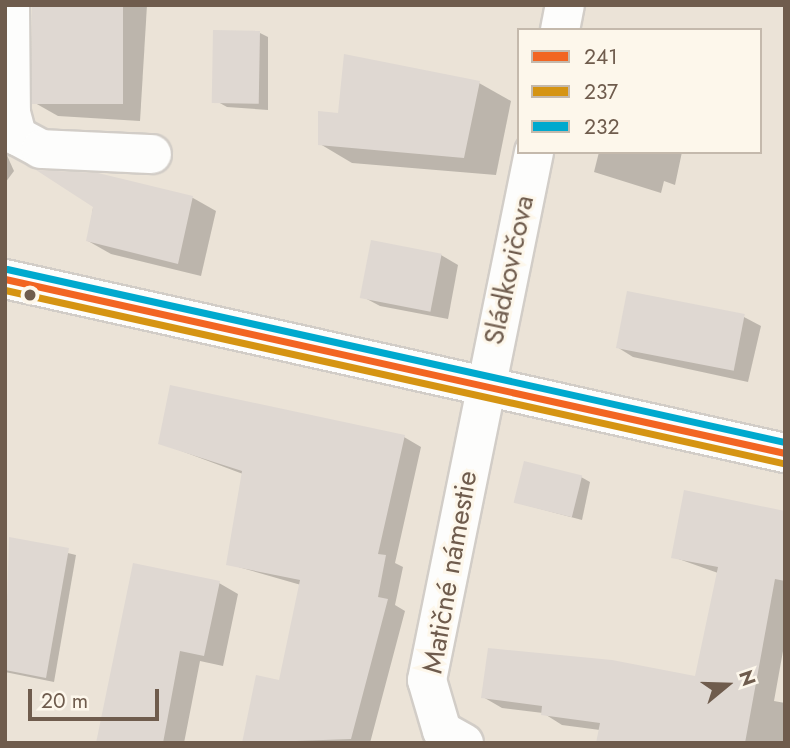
<!DOCTYPE html>
<html>
<head>
<meta charset="utf-8">
<style>
  body { margin:0 }
  #map { position:relative; width:790px; height:748px; overflow:hidden; background:#f4f1ea; font-family:Jost,sans-serif }
  div>[style] { position:absolute }
  .residential>* { inset:0; background:#ebe3d7 }
  .shadow>* { inset:0; background:#0003 }
  .building>* { inset:0; background:#dfd8d2; transform-origin:0 0 }
  .roads { filter:drop-shadow(2px 0 #d2cdc7) drop-shadow(-2px 0 #d2cdc7) drop-shadow(0 2px #d2cdc7) drop-shadow(0 -2px #d2cdc7) }
  .minor>* { height:38px; margin:-19px; padding:0 19px; transform-origin:19px; border-radius:19px; background:#fdfdfc }
  .secondary>* { height:38px; margin:-19px; padding:0 19px; transform-origin:19px; border-radius:19px; background:#fdfdfc }
  .bus-1>* { height:7px; margin:-3.5px; padding:0 3.5px; transform-origin:3.5px; border-radius:3.5px; background:#f26522 }
  .bus-2>* { height:7px; margin:-3.5px; padding:0 3.5px; transform-origin:3.5px; border-radius:3.5px; background:#d59413 }
  .bus-3>* { height:7px; margin:-3.5px; padding:0 3.5px; transform-origin:3.5px; border-radius:3.5px; background:#00a9ce }
  .dots>* { width:19px; height:19px; translate:-50% -50%; box-sizing:border-box; border:4px solid #fdf7eb; border-radius:50% }
  span { translate:-50% -50%; white-space:nowrap; text-align:center; line-height:1.15; -webkit-text-stroke:6px #fdf7eb; paint-order:stroke }
  .street-label { font-size:28px; color:#6f5c4d }
  .frame { position:absolute; inset:0; border:7px solid #6f5c4d; pointer-events:none }
  .legend { position:absolute; left:517px; top:28px; width:245px; height:126px; box-sizing:border-box; background:#fdf7eb; border:2px solid #c4b9ac; margin:0; padding:9px 12px; list-style:none; font-size:21px; color:#6f5c4d }
  .legend li { display:flex; align-items:center; gap:14px; height:35px }
  .legend b { width:35px; border:2px solid #c4b9ac }
  .north { position:absolute; left:692px; top:650px; width:70px; height:70px; -webkit-text-stroke:5px #fdf7eb; paint-order:stroke; rotate:71deg; font-size:19px; font-weight:700; line-height:28px; text-align:center; color:#6f5c4d }
  .north::after { content:''; display:block; margin:auto; width:24px; height:32px; background:#6f5c4d; clip-path:polygon(50% 0,100% 100%,50% 72%,0 100%) }
  .scale { position:absolute; left:28px; top:689px; width:131px; height:32px; box-sizing:border-box; border:4px solid #6f5c4d; border-top:0; padding-left:9px; font-size:21px; line-height:24px; white-space:nowrap; color:#6f5c4d; -webkit-text-stroke:5px #fdf7eb; paint-order:stroke }
</style>
</head>
<body>
<div id="map">
  <div class="residential">
    <div style="clip-path:polygon(evenodd,5px 5px,785px 5px,785px 743px,5px 743px,5px 5px,519px 30px,760px 30px,760px 152px,519px 152px,519px 30px)"></div>
  </div>
  <div class="shadow">
    <div style="clip-path:polygon(33px 5px,147px 5px,140px 121px,58px 116px,35px 103px)"></div>
    <div style="clip-path:polygon(260px 33px,268px 37px,268px 110px,227px 107px,218px 102px)"></div>
    <div style="clip-path:polygon(479px 83px,511px 101px,496px 175px,352px 163px,320px 144px,340px 115px)"></div>
    <div style="clip-path:polygon(5px 151px,14px 171px,5px 183px)"></div>
    <div style="clip-path:polygon(599px 152px,682px 152px,675px 185px,664px 181px,661px 193px,594px 172px)"></div>
    <div style="clip-path:polygon(98px 175px,193px 198px,216px 211px,201px 276px,111px 254px,88px 241px)"></div>
    <div style="clip-path:polygon(441px 255px,458px 265px,448px 319px,380px 306px,363px 297px)"></div>
    <div style="clip-path:polygon(744px 317px,761px 326px,748px 382px,633px 357px,617px 347px)"></div>
    <div style="clip-path:polygon(404px 437px,421px 447px,395px 563px,403px 567px,395px 605px,405px 611px,370px 743px,244px 743px,280px 682px,301px 585px,228px 564px,243px 474px,160px 443px)"></div>
    <div style="clip-path:polygon(581px 477px,590px 482px,582px 520px,518px 503px)"></div>
    <div style="clip-path:polygon(785px 514px,785px 640px,774px 701px,785px 703px,785px 743px,601px 743px,600px 730px,562px 725px,543px 713px,502px 708px,483px 697px,696px 678px,718px 573px,673px 557px)"></div>
    <div style="clip-path:polygon(10px 539px,76px 555px,54px 682px,5px 672px)"></div>
    <div style="clip-path:polygon(219px 583px,238px 594px,223px 666px,200px 661px,184px 743px,98px 743px)"></div>
  </div>
  <div class="building">
    <div style="left:32px;top:5px;width:91px;height:99px"></div>
    <div style="left:213px;top:30px;width:47px;height:73px;rotate:1deg"></div>
    <div style="clip-path:polygon(344px 54px,480px 81px,464px 158px,318px 145px,318px 111px,338px 113px)"></div>
    <div style="clip-path:polygon(36px 170px,98px 173px,193px 196px,178px 264px,86px 241px,93px 207px)"></div>
    <div style="left:371px;top:240px;width:72px;height:59px;rotate:11deg"></div>
    <div style="left:627px;top:291px;width:120px;height:58px;rotate:11deg"></div>
    <div style="clip-path:polygon(170px 385px,405px 435px,378px 554px,386px 555px,378px 597px,388px 599px,351px 739px,242px 743px,256px 675px,279px 680px,300px 580px,226px 565px,242px 471px,158px 444px)"></div>
    <div style="left:524px;top:461px;width:60px;height:43px;rotate:14deg"></div>
    <div style="clip-path:polygon(684px 490px,785px 511px,785px 581px,775px 579px,745px 743px,596px 743px,600px 723px,541px 715px,542px 706px,481px 698px,488px 648px,612px 660px,695px 676px,718px 567px,671px 558px)"></div>
    <div style="clip-path:polygon(9px 537px,69px 548px,46px 678px,5px 670px)"></div>
    <div style="clip-path:polygon(133px 563px,220px 581px,204px 656px,180px 651px,163px 743px,96px 743px)"></div>
  </div>
  <div class="roads">
    <div class="minor">
      <div style="left:10px;top:5px;width:108px;rotate:89.5deg"></div>
      <div style="left:11px;top:113px;width:24px;rotate:75deg"></div>
      <div style="left:17px;top:136px;width:27px;rotate:28deg"></div>
      <div style="left:41px;top:149px;width:111px;rotate:2.6deg"></div>
      <div style="left:560px;top:30px;width:25px;rotate:-79deg"></div>
      <div style="left:464px;top:743px;width:25px;rotate:-151deg"></div>
      <div style="left:442px;top:731px;width:53px;rotate:-106.4deg"></div>
      <div style="left:427px;top:680px;width:539px;rotate:-78.54deg"></div>
    </div>
    <div class="secondary">
      <div style="left:5px;top:279px;width:799px;rotate:12.58deg"></div>
    </div>
  </div>
  <div class="bus-1">
    <div style="left:5px;top:279px;width:799px;rotate:12.58deg"></div>
  </div>
  <div class="bus-2">
    <div style="left:5px;top:290px;width:797px;rotate:12.54deg"></div>
  </div>
  <div class="bus-3">
    <div style="left:7px;top:269px;width:797px;rotate:12.54deg"></div>
  </div>
  <div class="dots">
    <div style="left:30px;top:295px;background:#6f5c4d"></div>
  </div>
  <div class="street-label">
    <span style="left:509px;top:270px;rotate:-78deg">Sládkovičova</span>
    <span style="left:450px;top:572px;rotate:-80deg">Matičné námestie</span>
  </div>
  <div class="frame"></div>
  <ul class="legend">
  <li><b style="height:9px;background:#f26522"></b>241</li>
  <li><b style="height:9px;background:#d59413"></b>237</li>
  <li><b style="height:9px;background:#00a9ce"></b>232</li>
  </ul>
  <div class="north">N</div>
  <div class="scale">20 m</div>
</div>
</body>
</html>
